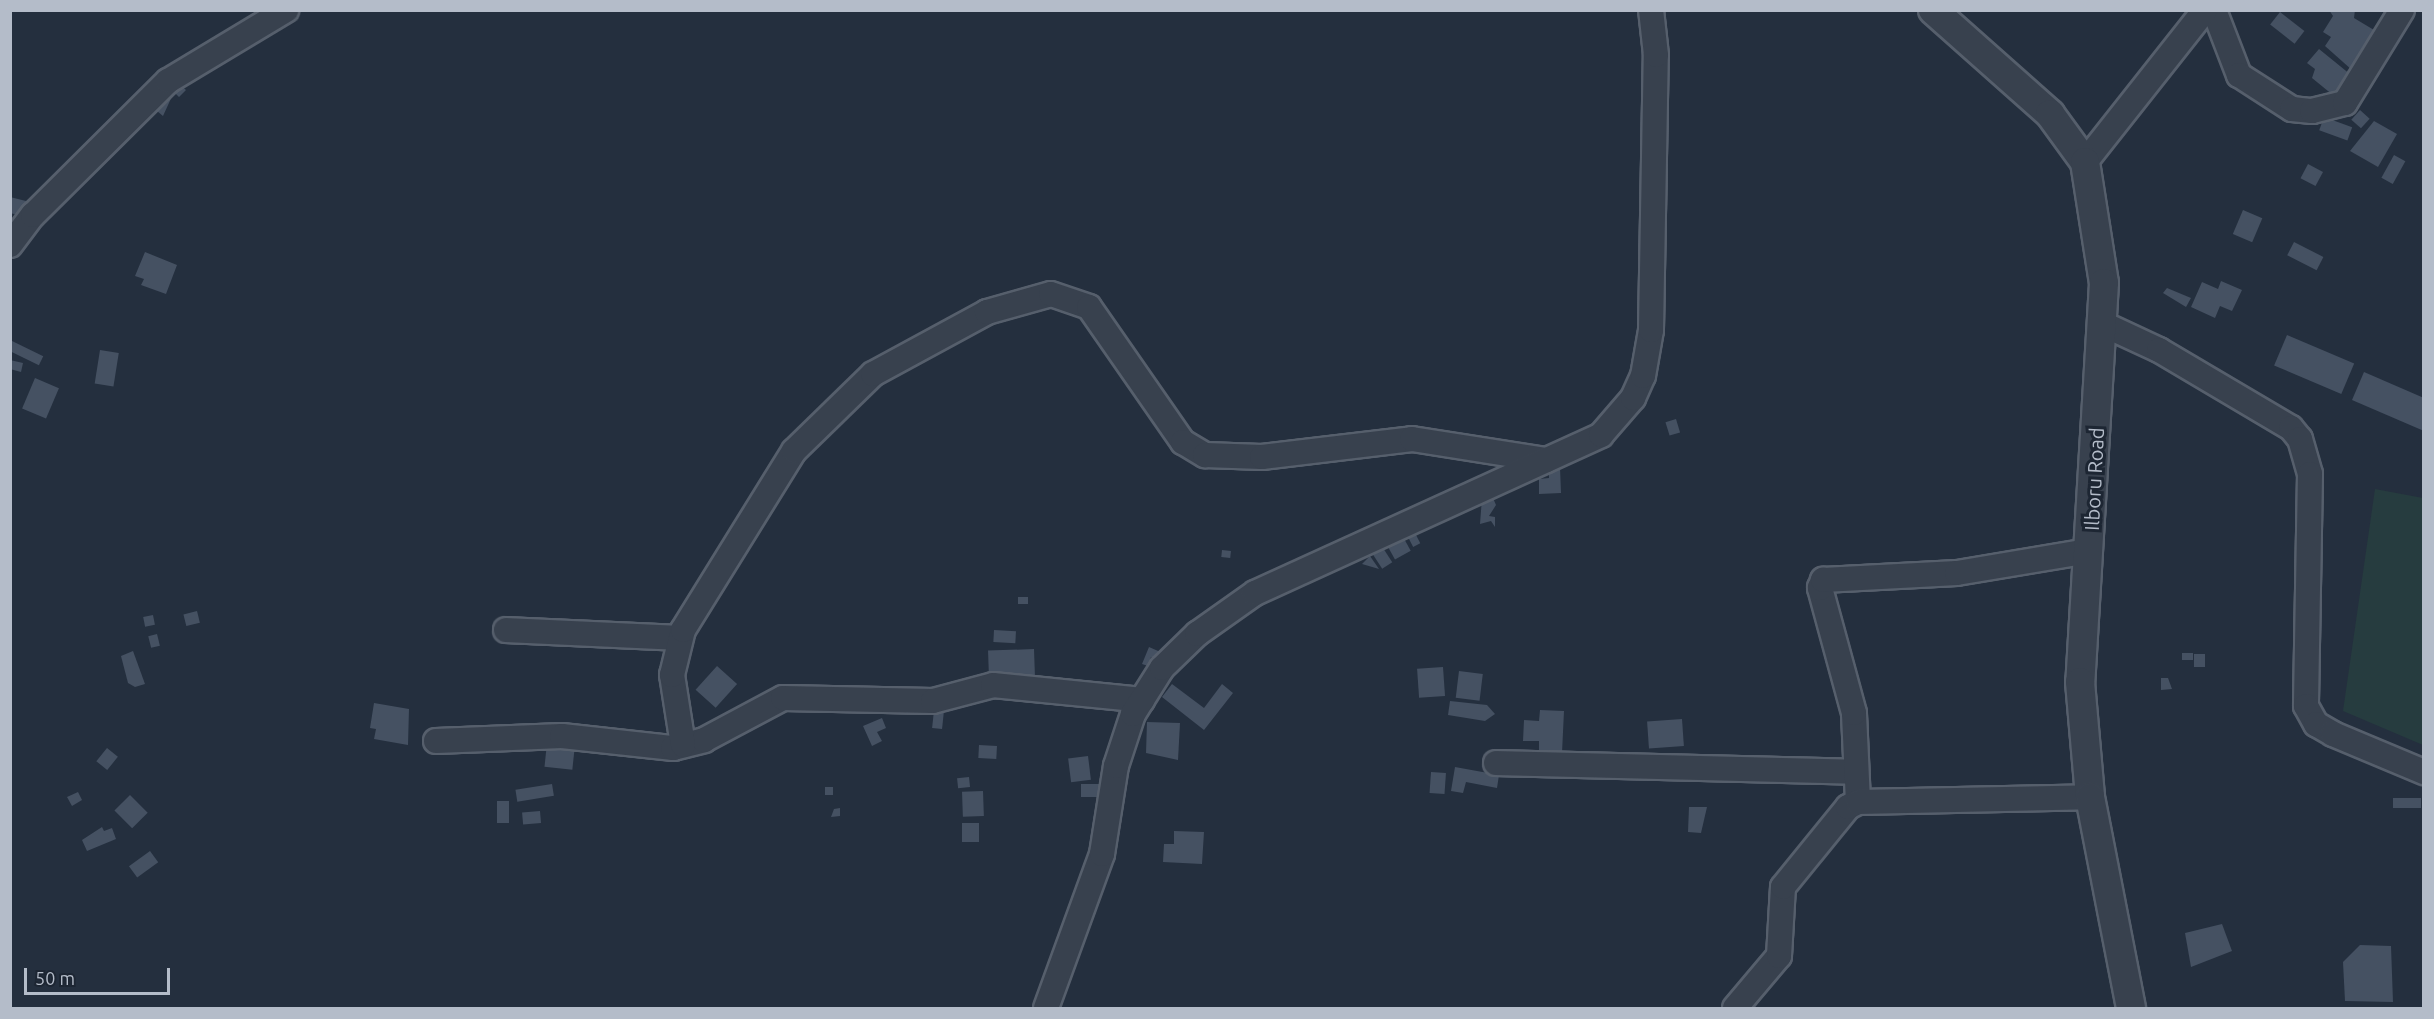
<!DOCTYPE html>
<html>
<head>
<meta charset="utf-8">
<style>
  body { margin:0 }
  #map { position:relative; width:2434px; height:1019px; overflow:hidden; background:#242f3e; font-family:Ubuntu,sans-serif }
  div>[style] { position:absolute }
  .green>* { inset:0; background:#263c3f }
  .building>* { inset:0; background:#455162; transform-origin:0 0 }
  .roads { filter:drop-shadow(2px 0 #565f6c) drop-shadow(-2px 0 #565f6c) drop-shadow(0 2px #565f6c) drop-shadow(0 -2px #565f6c) }
  .minor>* { height:24px; margin:-12px; padding:0 12px; transform-origin:12px; border-radius:12px; background:#38414e }
  .tertiary>* { height:28px; margin:-14px; padding:0 14px; transform-origin:14px; border-radius:14px; background:#38414e }
  span { translate:-50% -50%; white-space:nowrap; text-align:center; line-height:1.15; -webkit-text-stroke:6px #1d2633; paint-order:stroke }
  .street-label { font-size:20px; color:#b4bcc9 }
  .frame { position:absolute; inset:0; border:12px solid #b4bcc9; pointer-events:none }
  .scale { position:absolute; left:24px; top:968px; width:146px; height:27px; box-sizing:border-box; border:3px solid #b4bcc9; border-top:0; padding-left:8px; font-size:18px; line-height:21px; white-space:nowrap; color:#b4bcc9; -webkit-text-stroke:4px #1d2633; paint-order:stroke }
</style>
</head>
<body>
<div id="map">
  <div class="green">
    <div style="clip-path:polygon(2375px 489px,2423px 498px,2423px 745px,2343px 711px)"></div>
  </div>
  <div class="building">
    <div style="clip-path:polygon(2329px 10px,2355px 10px,2354px 18px,2374px 30px,2367px 42px,2376px 47px,2352px 70px,2325px 46px,2331px 37px,2323px 32px,2333px 16px)"></div>
    <div style="left:2280px;top:12px;width:31px;height:16px;rotate:38deg"></div>
    <div style="clip-path:polygon(2319px 49px,2356px 79px,2339px 100px,2312px 78px,2315px 69px,2307px 63px)"></div>
    <div style="clip-path:polygon(174px 80px,186px 90px,179px 97px,174px 92px,163px 116px,151px 106px)"></div>
    <div style="left:2360px;top:110px;width:13px;height:13px;rotate:42deg"></div>
    <div style="left:2324px;top:117px;width:30px;height:14px;rotate:20deg"></div>
    <div style="clip-path:polygon(2374px 121px,2397px 134px,2378px 167px,2350px 151px)"></div>
    <div style="left:2394px;top:155px;width:13px;height:26px;rotate:29deg"></div>
    <div style="left:2308px;top:164px;width:17px;height:16px;rotate:28deg"></div>
    <div style="clip-path:polygon(10px 197px,30px 202px,26px 217px,10px 213px)"></div>
    <div style="left:2243px;top:210px;width:21px;height:26px;rotate:23deg"></div>
    <div style="left:2294px;top:242px;width:33px;height:15px;rotate:27deg"></div>
    <div style="clip-path:polygon(145px 252px,177px 265px,166px 294px,141px 285px,144px 279px,135px 276px)"></div>
    <div style="clip-path:polygon(2221px 281px,2242px 290px,2232px 311px,2220px 306px,2215px 318px,2191px 307px,2202px 282px,2218px 289px)"></div>
    <div style="clip-path:polygon(2167px 288px,2191px 298px,2186px 307px,2163px 293px)"></div>
    <div style="left:2287px;top:335px;width:73px;height:33px;rotate:23deg"></div>
    <div style="left:10px;top:340px;width:37px;height:10px;rotate:26deg"></div>
    <div style="left:100px;top:350px;width:19px;height:34px;rotate:9deg"></div>
    <div style="clip-path:polygon(10px 360px,23px 363px,21px 372px,10px 369px)"></div>
    <div style="clip-path:polygon(2364px 372px,2424px 398px,2424px 431px,2352px 400px)"></div>
    <div style="left:35px;top:378px;width:26px;height:33px;rotate:23deg"></div>
    <div style="left:1676px;top:419px;width:14px;height:11px;rotate:73deg"></div>
    <div style="clip-path:polygon(1549px 467px,1560px 467px,1561px 493px,1539px 494px,1539px 479px,1549px 478px)"></div>
    <div style="clip-path:polygon(1482px 498px,1493px 498px,1496px 505px,1489px 516px,1495px 517px,1495px 527px,1491px 521px,1480px 524px)"></div>
    <div style="left:1413px;top:529px;width:16px;height:8px;rotate:63deg"></div>
    <div style="left:1402px;top:535px;width:18px;height:18px;rotate:61deg"></div>
    <div style="left:1383px;top:548px;width:17px;height:12px;rotate:57deg"></div>
    <div style="left:1222px;top:550px;width:9px;height:7px;rotate:6deg"></div>
    <div style="clip-path:polygon(1370px 556px,1379px 569px,1362px 564px)"></div>
    <div style="left:1018px;top:597px;width:10px;height:7px"></div>
    <div style="left:197px;top:611px;width:12px;height:14px;rotate:76deg"></div>
    <div style="left:153px;top:615px;width:10px;height:10px;rotate:79deg"></div>
    <div style="left:994px;top:630px;width:22px;height:12px;rotate:3deg"></div>
    <div style="left:157px;top:634px;width:12px;height:9px;rotate:76deg"></div>
    <div style="clip-path:polygon(1149px 647px,1165px 654px,1162px 662px,1151px 657px,1148px 666px,1142px 664px)"></div>
    <div style="left:1034px;top:649px;width:26px;height:46px;rotate:88deg"></div>
    <div style="clip-path:polygon(133px 651px,145px 684px,135px 687px,128px 683px,121px 656px)"></div>
    <div style="left:2182px;top:653px;width:11px;height:7px"></div>
    <div style="left:2194px;top:654px;width:11px;height:13px"></div>
    <div style="left:717px;top:666px;width:27px;height:32px;rotate:42deg"></div>
    <div style="left:1443px;top:667px;width:29px;height:26px;rotate:86deg"></div>
    <div style="left:1459px;top:671px;width:24px;height:27px;rotate:7deg"></div>
    <div style="clip-path:polygon(2161px 678px,2168px 678px,2172px 689px,2161px 690px)"></div>
    <div style="clip-path:polygon(1172px 684px,1204px 708px,1222px 684px,1233px 693px,1204px 730px,1162px 697px)"></div>
    <div style="clip-path:polygon(1450px 701px,1487px 705px,1495px 714px,1485px 721px,1448px 715px)"></div>
    <div style="clip-path:polygon(374px 703px,409px 709px,408px 745px,374px 739px,376px 729px,370px 728px)"></div>
    <div style="left:934px;top:710px;width:10px;height:18px;rotate:6deg"></div>
    <div style="clip-path:polygon(1540px 710px,1564px 711px,1562px 753px,1539px 751px,1539px 741px,1523px 741px,1524px 720px,1539px 721px)"></div>
    <div style="clip-path:polygon(882px 718px,886px 728px,877px 732px,882px 741px,872px 746px,863px 726px)"></div>
    <div style="left:1682px;top:719px;width:27px;height:35px;rotate:86deg"></div>
    <div style="clip-path:polygon(1147px 722px,1180px 723px,1178px 760px,1146px 753px)"></div>
    <div style="left:547px;top:743px;width:28px;height:24px;rotate:6deg"></div>
    <div style="left:979px;top:745px;width:18px;height:13px;rotate:3deg"></div>
    <div style="left:107px;top:748px;width:14px;height:17px;rotate:39deg"></div>
    <div style="left:1088px;top:756px;width:24px;height:20px;rotate:83deg"></div>
    <div style="clip-path:polygon(1455px 767px,1499px 775px,1497px 788px,1466px 782px,1463px 793px,1451px 791px)"></div>
    <div style="left:1431px;top:772px;width:15px;height:21px;rotate:4deg"></div>
    <div style="left:969px;top:777px;width:10px;height:12px;rotate:84deg"></div>
    <div style="left:552px;top:784px;width:12px;height:37px;rotate:81deg"></div>
    <div style="left:1081px;top:784px;width:20px;height:13px"></div>
    <div style="left:825px;top:787px;width:8px;height:8px"></div>
    <div style="left:983px;top:791px;width:25px;height:21px;rotate:88deg"></div>
    <div style="clip-path:polygon(78px 792px,82px 800px,72px 806px,67px 797px)"></div>
    <div style="left:130px;top:795px;width:25px;height:22px;rotate:45deg"></div>
    <div style="left:2421px;top:798px;width:10px;height:28px;rotate:90deg"></div>
    <div style="left:497px;top:801px;width:12px;height:22px"></div>
    <div style="clip-path:polygon(1689px 807px,1707px 807px,1701px 833px,1688px 832px)"></div>
    <div style="clip-path:polygon(840px 808px,840px 816px,831px 817px,834px 809px)"></div>
    <div style="left:540px;top:811px;width:12px;height:18px;rotate:85deg"></div>
    <div style="left:962px;top:823px;width:17px;height:19px"></div>
    <div style="clip-path:polygon(102px 827px,104px 831px,112px 828px,116px 839px,87px 851px,82px 840px)"></div>
    <div style="clip-path:polygon(1174px 831px,1204px 832px,1202px 864px,1163px 862px,1164px 844px,1174px 844px)"></div>
    <div style="left:150px;top:851px;width:14px;height:26px;rotate:54deg"></div>
    <div style="clip-path:polygon(2222px 924px,2232px 951px,2191px 967px,2185px 933px)"></div>
    <div style="clip-path:polygon(2360px 945px,2391px 946px,2393px 1002px,2345px 1001px,2343px 962px)"></div>
  </div>
  <div class="roads">
    <div class="minor">
      <div style="left:2214px;top:10px;width:70px;rotate:69deg"></div>
      <div style="left:2239px;top:75px;width:63px;rotate:32.7deg"></div>
      <div style="left:2292px;top:109px;width:20px;rotate:6deg"></div>
      <div style="left:2312px;top:111px;width:34px;rotate:-14deg"></div>
      <div style="left:2345px;top:103px;width:109px;rotate:-58.5deg"></div>
      <div style="left:2085px;top:162px;width:194px;rotate:-51.7deg"></div>
      <div style="left:10px;top:245px;width:38px;rotate:-53deg"></div>
      <div style="left:33px;top:215px;width:190px;rotate:-44.8deg"></div>
      <div style="left:168px;top:81px;width:138px;rotate:-31deg"></div>
      <div style="left:2103px;top:324px;width:62px;rotate:24.9deg"></div>
      <div style="left:2159px;top:350px;width:153px;rotate:30.6deg"></div>
      <div style="left:2291px;top:428px;width:14px;rotate:51deg"></div>
      <div style="left:2300px;top:439px;width:36px;rotate:74deg"></div>
      <div style="left:2310px;top:474px;width:232px;rotate:91deg"></div>
      <div style="left:2306px;top:706px;width:21px;rotate:61deg"></div>
      <div style="left:2316px;top:724px;width:20px;rotate:30deg"></div>
      <div style="left:2333px;top:734px;width:99px;rotate:22.7deg"></div>
      <div style="left:506px;top:630px;width:174px;rotate:2.6deg"></div>
      <div style="left:436px;top:741px;width:126px;rotate:-2.3deg"></div>
      <div style="left:562px;top:736px;width:112px;rotate:6.2deg"></div>
      <div style="left:673px;top:748px;width:32px;rotate:-14deg"></div>
      <div style="left:704px;top:740px;width:89px;rotate:-28deg"></div>
      <div style="left:783px;top:698px;width:150px;rotate:1.1deg"></div>
      <div style="left:933px;top:701px;width:62px;rotate:-14.9deg"></div>
      <div style="left:993px;top:685px;width:150px;rotate:5.7deg"></div>
      <div style="left:683px;top:745px;width:71px;rotate:-98.9deg"></div>
      <div style="left:672px;top:675px;width:46px;rotate:-76.3deg"></div>
      <div style="left:683px;top:630px;width:211px;rotate:-58.2deg"></div>
      <div style="left:794px;top:451px;width:110px;rotate:-44.3deg"></div>
      <div style="left:873px;top:374px;width:130px;rotate:-28.5deg"></div>
      <div style="left:987px;top:312px;width:66px;rotate:-15.7deg"></div>
      <div style="left:1051px;top:294px;width:40px;rotate:18.9deg"></div>
      <div style="left:1089px;top:307px;width:165px;rotate:55.2deg"></div>
      <div style="left:1183px;top:442px;width:26px;rotate:31deg"></div>
      <div style="left:1205px;top:455px;width:57px;rotate:2deg"></div>
      <div style="left:1262px;top:457px;width:151px;rotate:-6.8deg"></div>
      <div style="left:1412px;top:439px;width:136px;rotate:8.9deg"></div>
      <div style="left:1496px;top:763px;width:357px;rotate:1.4deg"></div>
      <div style="left:1858px;top:802px;width:89px;rotate:-92.6deg"></div>
      <div style="left:1854px;top:713px;width:130px;rotate:-105.2deg"></div>
      <div style="left:1820px;top:588px;width:9px;rotate:-69deg"></div>
      <div style="left:1823px;top:580px;width:134px;rotate:-3deg"></div>
      <div style="left:1957px;top:573px;width:134px;rotate:-9.5deg"></div>
      <div style="left:1046px;top:1008px;width:164px;rotate:-70deg"></div>
      <div style="left:1102px;top:854px;width:89px;rotate:-81deg"></div>
      <div style="left:1116px;top:766px;width:55px;rotate:-71.9deg"></div>
      <div style="left:1133px;top:714px;width:54px;rotate:-57.8deg"></div>
      <div style="left:1162px;top:668px;width:49px;rotate:-44.2deg"></div>
      <div style="left:1197px;top:634px;width:71px;rotate:-35.3deg"></div>
      <div style="left:1255px;top:593px;width:380px;rotate:-24.5deg"></div>
      <div style="left:1601px;top:435px;width:49px;rotate:-49.1deg"></div>
      <div style="left:1633px;top:398px;width:24px;rotate:-66deg"></div>
      <div style="left:1643px;top:376px;width:47px;rotate:-80.1deg"></div>
      <div style="left:1651px;top:330px;width:275px;rotate:-89deg"></div>
      <div style="left:1656px;top:55px;width:45px;rotate:-96.3deg"></div>
      <div style="left:1735px;top:1008px;width:68px;rotate:-49.8deg"></div>
      <div style="left:1779px;top:956px;width:69px;rotate:-86.7deg"></div>
      <div style="left:1783px;top:887px;width:103px;rotate:-50.9deg"></div>
      <div style="left:1848px;top:807px;width:11px;rotate:-27deg"></div>
      <div style="left:1858px;top:802px;width:232px;rotate:-1.2deg"></div>
    </div>
    <div class="tertiary">
      <div style="left:1933px;top:10px;width:157px;rotate:41.6deg"></div>
      <div style="left:2050px;top:114px;width:59px;rotate:53.9deg"></div>
      <div style="left:2085px;top:162px;width:122px;rotate:81.1deg"></div>
      <div style="left:2104px;top:283px;width:400px;rotate:93.4deg"></div>
      <div style="left:2080px;top:682px;width:115px;rotate:85deg"></div>
      <div style="left:2090px;top:797px;width:215px;rotate:79deg"></div>
    </div>
  </div>
  <div class="street-label">
    <span style="left:2094px;top:479px;rotate:-87deg">Ilboru Road</span>
  </div>
  <div class="frame"></div>
  <div class="scale">50 m</div>
</div>
</body>
</html>
